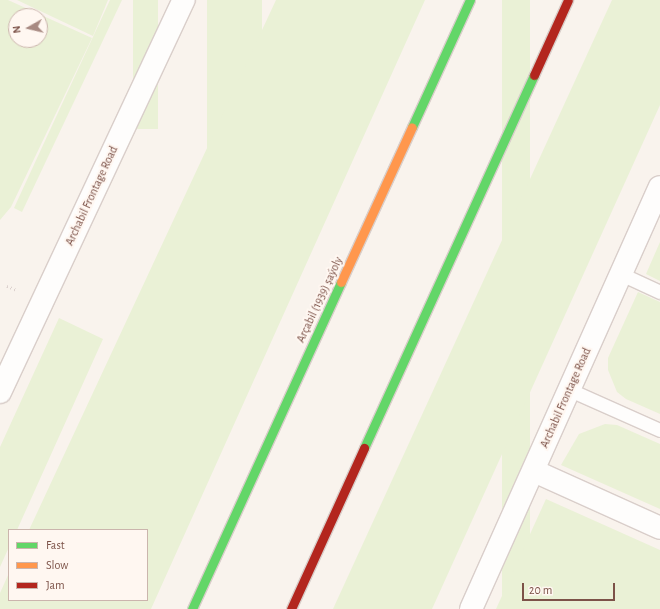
<!DOCTYPE html>
<html>
<head>
<meta charset="utf-8">
<style>
  body { margin:0 }
  #map { position:relative; width:660px; height:609px; overflow:hidden; background:#f9f3ed; font-family:"Alegreya Sans",sans-serif }
  div>[style] { position:absolute }
  .green>* { inset:0; background:#eaf1d6; transform-origin:0 0 }
  .path>* { height:2.5px; margin-top:-1.25px; transform-origin:0; background:repeating-linear-gradient(90deg,#dcd1ce 0 1px,transparent 0 4px) }
  .roads { filter:drop-shadow(1px 0 #d9ceca) drop-shadow(-1px 0 #d9ceca) drop-shadow(0 1px #d9ceca) drop-shadow(0 -1px #d9ceca) }
  .lane>* { height:13px; margin:-6.5px; padding:0 6.5px; transform-origin:6.5px; border-radius:6.5px; background:#fefdfc }
  .street>* { height:22px; margin:-11px; padding:0 11px; transform-origin:11px; border-radius:11px; background:#fefdfc }
  .fast>* { height:9px; margin:-4.5px; padding:0 4.5px; transform-origin:4.5px; border-radius:4.5px; background:#63d668 }
  .slow>* { height:9px; margin:-4.5px; padding:0 4.5px; transform-origin:4.5px; border-radius:4.5px; background:#ff974d }
  .jam>* { height:9px; margin:-4.5px; padding:0 4.5px; transform-origin:4.5px; border-radius:4.5px; background:#b3261e }
  span { translate:-50% -50%; white-space:nowrap; text-align:center; line-height:1.15; -webkit-text-stroke:4px #fff7f1; paint-order:stroke }
  .street-label { font-size:12px; color:#7c5248 }
  .legend { position:absolute; left:8px; top:529px; width:140px; height:72px; box-sizing:border-box; background:#fff7f1; border:1px solid #cbb5ad; margin:0; padding:5px 7px; list-style:none; font-size:12px; color:#7c5248 }
  .legend li { display:flex; align-items:center; gap:8px; height:20px }
  .legend b { width:20px; border:1px solid #cbb5ad }
  .north { position:absolute; left:8px; top:8px; width:40px; height:40px; box-sizing:border-box; background:#fff7f1; border:1px solid #cbb5ad; border-radius:50%; rotate:262deg; font-size:11px; font-weight:700; line-height:16px; text-align:center; color:#7c5248 }
  .north::after { content:''; display:block; margin:auto; width:14px; height:18px; background:#a88a82; clip-path:polygon(50% 0,100% 100%,50% 72%,0 100%) }
  .scale { position:absolute; left:522px; top:583px; width:93px; height:18px; box-sizing:border-box; border:2px solid #7c5248; border-top:0; padding-left:5px; font-size:12px; line-height:14px; white-space:nowrap; color:#7c5248; -webkit-text-stroke:3px #fff7f1; paint-order:stroke }
</style>
</head>
<body>
<div id="map">
  <div class="green">
    <div style="clip-path:polygon(evenodd,0 0,8px 0,92px 38px,11px 207px,0 220px,0 0,16px 16px,40px 16px,40px 40px,16px 40px,16px 16px)"></div>
    <div style="clip-path:polygon(17px 0,108px 0,93px 36px)"></div>
    <div style="clip-path:polygon(110px 0,122px 0,22px 212px,14px 208px)"></div>
    <div style="left:133px;top:0;width:25px;height:129px"></div>
    <div style="left:207px;top:0;width:55px;height:338px"></div>
    <div style="clip-path:polygon(276px 0,425px 0,151px 609px,0 609px,0 593px,9px 573px,9px 600px,147px 600px,147px 530px,29px 530px)"></div>
    <div style="left:502px;top:0;width:28px;height:669px"></div>
    <div style="clip-path:polygon(612px 0,660px 0,660px 105px,432px 609px,333px 609px)"></div>
    <div style="clip-path:polygon(660px 242px,660px 281px,646px 274px)"></div>
    <div style="clip-path:polygon(638px 292px,660px 302px,660px 414px,626px 399px,617px 392px,608px 370px,608px 358px)"></div>
    <div style="clip-path:polygon(59px 318px,103px 339px,17px 530px,9px 530px,9px 547px,0 567px,0 447px)"></div>
    <div style="clip-path:polygon(605px 424px,617px 425px,660px 444px,660px 509px,561px 465px,579px 434px)"></div>
    <div style="clip-path:polygon(546px 499px,660px 550px,660px 609px,496px 609px)"></div>
  </div>
  <div class="path">
    <div style="left:7px;top:286px;width:11px;rotate:22deg"></div>
  </div>
  <div class="roads">
    <div class="lane">
      <div style="left:621px;top:274px;width:43px;rotate:24.8deg"></div>
      <div style="left:570px;top:390px;width:98px;rotate:24deg"></div>
    </div>
    <div class="street">
      <div style="left:0;top:392px;width:433px;rotate:-64.9deg"></div>
      <div style="left:534px;top:471px;width:138px;rotate:24.3deg"></div>
      <div style="left:471px;top:609px;width:462px;rotate:-65.9deg"></div>
    </div>
    <div class="fast">
      <div style="left:412px;top:127px;width:140px;rotate:-65.5deg"></div>
      <div style="left:364px;top:448px;width:410px;rotate:-65.5deg"></div>
      <div style="left:192px;top:609px;width:359px;rotate:-65.5deg"></div>
    </div>
    <div class="slow">
      <div style="left:341px;top:282px;width:170px;rotate:-65.4deg"></div>
    </div>
    <div class="jam">
      <div style="left:534px;top:75px;width:82px;rotate:-65.6deg"></div>
      <div style="left:291px;top:609px;width:177px;rotate:-65.6deg"></div>
    </div>
  </div>
  <div class="street-label">
    <span style="left:92px;top:196px;rotate:-65deg">Archabil Frontage Road</span>
    <span style="left:320px;top:300px;rotate:-65deg">Arçabil (1939) şaýoly</span>
    <span style="left:566px;top:398px;rotate:-66deg">Archabil Frontage Road</span>
  </div>
  <ul class="legend">
  <li><b style="height:5px;background:#63d668"></b>Fast</li>
  <li><b style="height:5px;background:#ff974d"></b>Slow</li>
  <li><b style="height:5px;background:#b3261e"></b>Jam</li>
  </ul>
  <div class="north">N</div>
  <div class="scale">20 m</div>
</div>
</body>
</html>
